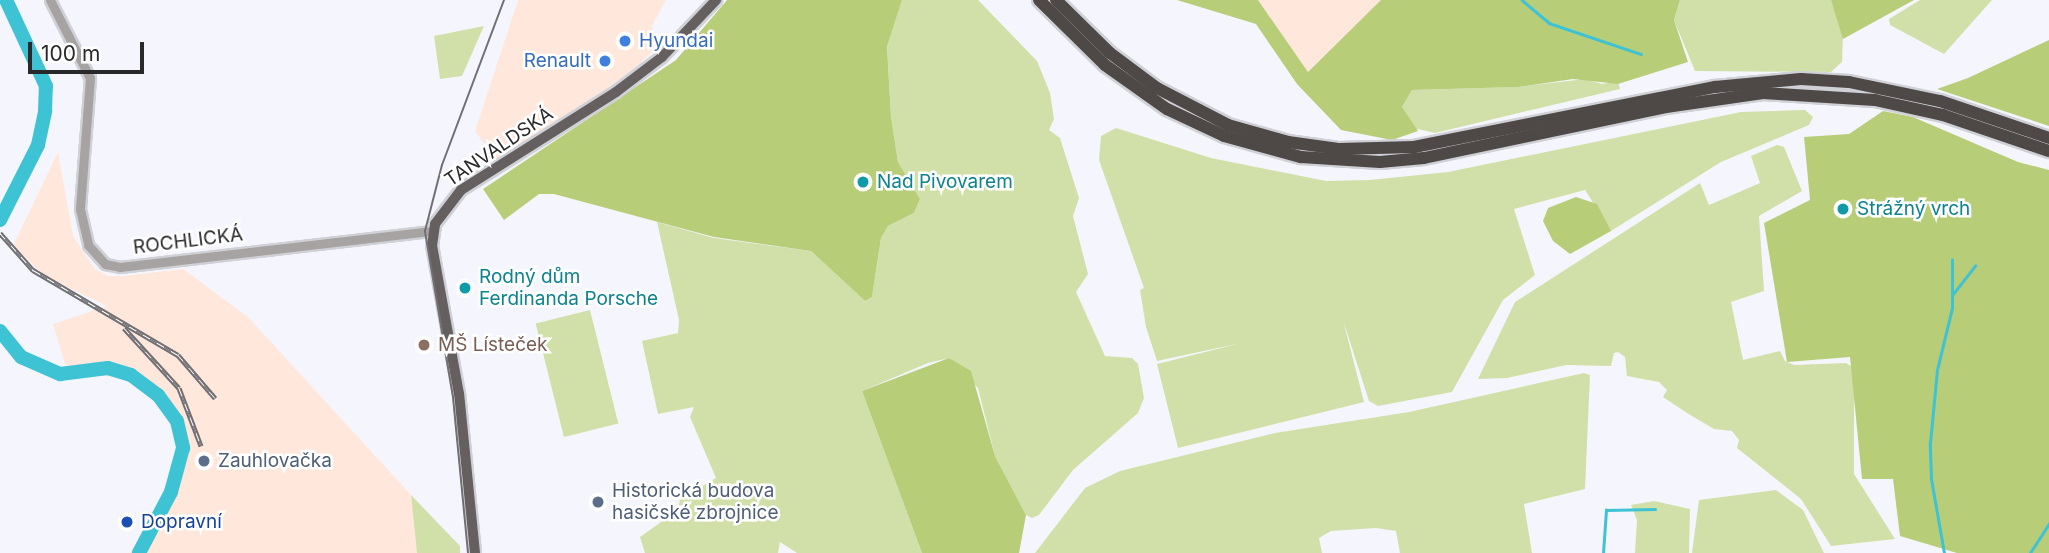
<!DOCTYPE html>
<html>
<head>
<meta charset="utf-8">
<style>
  body { margin:0 }
  #map { position:relative; width:2049px; height:553px; overflow:hidden; background:#f5f6fd; font-family:Inter,sans-serif }
  div>[style] { position:absolute }
  .industrial>* { inset:0; background:#ffe7dc }
  .green>* { inset:0; background:#d1e0a9; transform-origin:0 0 }
  .forest>* { inset:0; background:#b8cd77 }
  .stream>* { height:2.5px; margin:-1.25px; padding:0 1.25px; transform-origin:1.25px; border-radius:1.25px; background:#3ec3d4 }
  .river>* { height:14px; margin:-7px; padding:0 7px; transform-origin:7px; border-radius:7px; background:#3ec3d4 }
  .roads { filter:drop-shadow(2px 0 #d0d1d7) drop-shadow(-2px 0 #d0d1d7) drop-shadow(0 2px #d0d1d7) drop-shadow(0 -2px #d0d1d7) }
  .minor>* { height:9px; margin:-4.5px; padding:0 4.5px; transform-origin:4.5px; border-radius:4.5px; background:#a7a3a3 }
  .major>* { height:10px; margin:-5px; padding:0 5px; transform-origin:5px; border-radius:5px; background:#65605f }
  .highway>* { height:12px; margin:-6px; padding:0 6px; transform-origin:6px; border-radius:6px; background:#4e4847 }
  .tram>* { height:2px; margin:-1px; padding:0 1px; transform-origin:1px; border-radius:1px; background:#707074 }
  .rail>* { height:5px; margin-top:-2.5px; transform-origin:0; background:repeating-linear-gradient(90deg,#fff 0 8px,#707074 0 16px); box-sizing:border-box; border-block:2px solid #707074 }
  .dots>* { width:19px; height:19px; translate:-50% -50%; box-sizing:border-box; border:4px solid #fff; border-radius:50% }
  span { translate:-50% -50%; white-space:nowrap; text-align:center; line-height:1.15; -webkit-text-stroke:5px #fff; paint-order:stroke }
  .shop-label { font-size:19px; color:#366cbe }
  .left { translate:0 -50%; text-align:left }
  .right { translate:-100% -50%; text-align:right }
  .street-label { font-size:19px; color:#29292b }
  .culture-label { font-size:19px; color:#0d838f }
  .education-label { font-size:19px; color:#785e54 }
  .service-label { font-size:19px; color:#4e5e75 }
  .transit-label { font-size:19px; color:#164399 }
  .scale { position:absolute; left:28px; top:42px; width:116px; height:32px; box-sizing:border-box; border:4px solid #29292b; border-top:0; padding-left:9px; font-size:21px; line-height:24px; white-space:nowrap; color:#29292b; -webkit-text-stroke:5px #fff; paint-order:stroke }
</style>
</head>
<body>
<div id="map">
  <div class="industrial">
    <div style="clip-path:polygon(518px 0,666px 0,652px 26px,657px 47px,624px 79px,496px 160px,475px 131px)"></div>
    <div style="clip-path:polygon(1258px 0,1381px 0,1308px 72px)"></div>
    <div style="clip-path:polygon(58px 152px,73px 236px,94px 268px,107px 276px,123px 276px,183px 269px,248px 317px,411px 495px,417px 553px,130px 553px,166px 489px,178px 446px,174px 424px,157px 398px,131px 380px,86px 373px,65px 364px,53px 324px,107px 306px,45px 276px,13px 246px)"></div>
  </div>
  <div class="green">
    <div style="clip-path:polygon(902px 0,978px 0,1037px 61px,1050px 93px,1054px 119px,1049px 130px,1060px 138px,1079px 198px,1073px 216px,1088px 274px,1076px 292px,1105px 356px,1132px 358px,1138px 364px,1144px 398px,1138px 413px,1073px 470px,1039px 515px,1032px 518px,1026px 515px,995px 456px,978px 388px,949px 358px,928px 363px,862px 391px,922px 553px,797px 553px,780px 542px,778px 553px,645px 553px,640px 537px,678px 510px,680px 499px,716px 478px,690px 417px,694px 407px,658px 414px,642px 341px,678px 333px,679px 320px,657px 222px,714px 238px,811px 251px,865px 301px,872px 297px,881px 238px,888px 226px,914px 213px,920px 199px,898px 162px,891px 117px,887px 44px)"></div>
    <div style="clip-path:polygon(1680px 0,1831px 0,1843px 35px,1842px 62px,1831px 72px,1695px 71px,1674px 20px)"></div>
    <div style="clip-path:polygon(1920px 0,1992px 0,1944px 54px,1890px 25px,1889px 19px)"></div>
    <div style="clip-path:polygon(484px 26px,462px 76px,440px 79px,434px 36px)"></div>
    <div style="clip-path:polygon(1585px 79px,1602px 84px,1618px 81px,1620px 89px,1435px 133px,1413px 128px,1402px 107px,1412px 90px,1518px 87px)"></div>
    <div style="clip-path:polygon(1805px 110px,1813px 117px,1809px 125px,1721px 162px,1611px 231px,1585px 190px,1514px 209px,1535px 275px,1503px 300px,1452px 392px,1378px 406px,1369px 401px,1343px 320px,1364px 402px,1178px 448px,1157px 364px,1241px 343px,1157px 361px,1146px 327px,1140px 290px,1144px 288px,1099px 160px,1101px 136px,1116px 128px,1211px 158px,1326px 181px,1370px 180px,1448px 172px,1741px 112px)"></div>
    <div style="clip-path:polygon(1777px 145px,1784px 147px,1802px 191px,1759px 216px,1764px 291px,1731px 302px,1743px 360px,1780px 351px,1785px 361px,1794px 365px,1846px 363px,1854px 368px,1854px 474px,1895px 539px,1831px 546px,1801px 499px,1737px 448px,1739px 440px,1732px 431px,1714px 429px,1687px 413px,1663px 397px,1667px 390px,1659px 382px,1627px 376px,1625px 357px,1618px 352px,1614px 353px,1611px 366px,1566px 365px,1507px 378px,1478px 379px,1515px 302px,1700px 183px,1709px 205px,1760px 183px,1751px 156px)"></div>
    <div style="left:590px;top:310px;width:117px;height:56px;rotate:76deg"></div>
    <div style="clip-path:polygon(1584px 373px,1590px 375px,1585px 489px,1524px 504px,1532px 553px,1400px 553px,1396px 531px,1376px 528px,1331px 531px,1319px 538px,1322px 553px,1035px 553px,1085px 488px,1120px 471px,1275px 433px,1409px 412px)"></div>
    <div style="clip-path:polygon(1776px 490px,1803px 510px,1824px 553px,1692px 553px,1699px 500px)"></div>
    <div style="clip-path:polygon(411px 495px,460px 546px,460px 553px,417px 553px)"></div>
    <div style="clip-path:polygon(1654px 501px,1690px 509px,1689px 553px,1635px 553px,1637px 520px,1631px 505px)"></div>
  </div>
  <div class="forest">
    <div style="clip-path:polygon(727px 0,902px 0,887px 46px,891px 117px,898px 162px,920px 199px,914px 213px,888px 226px,881px 238px,872px 297px,865px 301px,811px 251px,714px 237px,554px 194px,539px 194px,504px 220px,483px 189px,676px 60px)"></div>
    <div style="clip-path:polygon(1177px 0,1258px 0,1308px 72px,1381px 0,1680px 0,1674px 20px,1688px 62px,1618px 84px,1573px 79px,1518px 87px,1412px 90px,1402px 107px,1418px 131px,1392px 140px,1341px 130px,1297px 84px,1256px 24px)"></div>
    <div style="clip-path:polygon(1831px 0,1914px 0,1843px 39px)"></div>
    <div style="clip-path:polygon(2049px 40px,2049px 126px,1937px 89px,1968px 78px)"></div>
    <div style="clip-path:polygon(1883px 111px,1913px 117px,2018px 162px,2049px 170px,2049px 553px,1957px 553px,1900px 536px,1893px 479px,1862px 479px,1850px 357px,1787px 362px,1764px 223px,1810px 200px,1804px 137px,1849px 134px)"></div>
    <div style="clip-path:polygon(1576px 197px,1597px 204px,1611px 231px,1570px 254px,1553px 241px,1543px 221px,1548px 208px)"></div>
    <div style="clip-path:polygon(949px 358px,971px 371px,995px 456px,1026px 515px,1019px 553px,922px 553px,862px 391px)"></div>
  </div>
  <div class="stream">
    <div style="left:1522px;top:0;width:35px;rotate:40deg"></div>
    <div style="left:1549px;top:23px;width:97px;rotate:18.6deg"></div>
    <div style="left:1953px;top:294px;width:36px;rotate:-52deg"></div>
    <div style="left:1603px;top:553px;width:43px;rotate:-86deg"></div>
    <div style="left:1606px;top:510px;width:49px;rotate:-1.2deg"></div>
    <div style="left:1944px;top:553px;width:75px;rotate:-100deg"></div>
    <div style="left:1931px;top:479px;width:36px;rotate:-92deg"></div>
    <div style="left:1930px;top:443px;width:73px;rotate:-84.5deg"></div>
    <div style="left:1937px;top:370px;width:64px;rotate:-76.4deg"></div>
    <div style="left:1952px;top:308px;width:48px;rotate:-90deg"></div>
    <div style="left:2030px;top:553px;width:35px;rotate:-57deg"></div>
  </div>
  <div class="river">
    <div style="left:0;top:220px;width:84px;rotate:-63.1deg"></div>
    <div style="left:38px;top:145px;width:35px;rotate:-78deg"></div>
    <div style="left:45px;top:111px;width:25px;rotate:-88deg"></div>
    <div style="left:46px;top:86px;width:95px;rotate:-114.9deg"></div>
    <div style="left:0;top:331px;width:33px;rotate:51deg"></div>
    <div style="left:21px;top:357px;width:43px;rotate:23.6deg"></div>
    <div style="left:60px;top:374px;width:48px;rotate:-7.1deg"></div>
    <div style="left:108px;top:368px;width:24px;rotate:17deg"></div>
    <div style="left:131px;top:375px;width:34px;rotate:37deg"></div>
    <div style="left:158px;top:395px;width:32px;rotate:54deg"></div>
    <div style="left:177px;top:421px;width:28px;rotate:77deg"></div>
    <div style="left:183px;top:448px;width:46px;rotate:105.3deg"></div>
    <div style="left:171px;top:492px;width:69px;rotate:117.7deg"></div>
  </div>
  <div class="roads">
    <div class="minor">
      <div style="left:50px;top:0;width:88px;rotate:62.9deg"></div>
      <div style="left:90px;top:78px;width:131px;rotate:94.4deg"></div>
      <div style="left:80px;top:209px;width:37px;rotate:77deg"></div>
      <div style="left:88px;top:245px;width:25px;rotate:48deg"></div>
      <div style="left:105px;top:264px;width:15px;rotate:11deg"></div>
      <div style="left:120px;top:267px;width:314px;rotate:-6.6deg"></div>
    </div>
    <div class="major">
      <div style="left:475px;top:553px;width:160px;rotate:-95.7deg"></div>
      <div style="left:459px;top:394px;width:150px;rotate:-100.3deg"></div>
      <div style="left:432px;top:246px;width:22px;rotate:-82deg"></div>
      <div style="left:435px;top:224px;width:43px;rotate:-52.6deg"></div>
      <div style="left:461px;top:190px;width:183px;rotate:-32.3deg"></div>
      <div style="left:616px;top:92px;width:58px;rotate:-37.3deg"></div>
      <div style="left:662px;top:57px;width:79px;rotate:-46.5deg"></div>
    </div>
    <div class="highway">
      <div style="left:1039px;top:0;width:93px;rotate:44.6deg"></div>
      <div style="left:1105px;top:65px;width:76px;rotate:35.4deg"></div>
      <div style="left:1167px;top:109px;width:63px;rotate:25.3deg"></div>
      <div style="left:1224px;top:136px;width:80px;rotate:15.3deg"></div>
      <div style="left:1301px;top:157px;width:79px;rotate:3.6deg"></div>
      <div style="left:1380px;top:162px;width:44px;rotate:-5.2deg"></div>
      <div style="left:1424px;top:158px;width:247px;rotate:-11.9deg"></div>
      <div style="left:1666px;top:107px;width:98px;rotate:-8.2deg"></div>
      <div style="left:1763px;top:93px;width:112px;rotate:3.6deg"></div>
      <div style="left:1875px;top:100px;width:70px;rotate:12.4deg"></div>
      <div style="left:1943px;top:115px;width:112px;rotate:18.8deg"></div>
      <div style="left:1056px;top:0;width:76px;rotate:44.5deg"></div>
      <div style="left:1110px;top:53px;width:59px;rotate:36.7deg"></div>
      <div style="left:1157px;top:88px;width:80px;rotate:27.5deg"></div>
      <div style="left:1228px;top:125px;width:62px;rotate:15.8deg"></div>
      <div style="left:1288px;top:142px;width:51px;rotate:7.8deg"></div>
      <div style="left:1339px;top:149px;width:75px;rotate:-1.5deg"></div>
      <div style="left:1414px;top:147px;width:307px;rotate:-11.3deg"></div>
      <div style="left:1715px;top:87px;width:86px;rotate:-5.3deg"></div>
      <div style="left:1801px;top:79px;width:48px;rotate:3.6deg"></div>
      <div style="left:1849px;top:82px;width:93px;rotate:11.8deg"></div>
      <div style="left:1940px;top:101px;width:115px;rotate:18.7deg"></div>
    </div>
  </div>
  <div class="tram">
    <div style="left:468px;top:553px;width:157px;rotate:-95.5deg"></div>
    <div style="left:453px;top:397px;width:168px;rotate:-99.6deg"></div>
    <div style="left:425px;top:231px;width:68px;rotate:-75.6deg"></div>
    <div style="left:442px;top:165px;width:176px;rotate:-69.4deg"></div>
  </div>
  <div class="rail">
    <div style="left:0;top:233px;width:50px;rotate:48.3deg"></div>
    <div style="left:33px;top:270px;width:168px;rotate:30.4deg"></div>
    <div style="left:178px;top:355px;width:57px;rotate:49.3deg"></div>
    <div style="left:124px;top:328px;width:81px;rotate:47.5deg"></div>
    <div style="left:179px;top:388px;width:62px;rotate:69.2deg"></div>
  </div>
  <div class="dots">
    <div style="left:625px;top:41px;background:#3f7fe0"></div>
    <div style="left:605px;top:61px;background:#3f7fe0"></div>
    <div style="left:863px;top:182px;background:#0f9aa8"></div>
    <div style="left:1843px;top:209px;background:#0f9aa8"></div>
    <div style="left:465px;top:288px;background:#0f9aa8"></div>
    <div style="left:424px;top:345px;background:#8d6e63"></div>
    <div style="left:204px;top:461px;background:#5c6f8a"></div>
    <div style="left:598px;top:502px;background:#5c6f8a"></div>
    <div style="left:127px;top:522px;background:#1a4fb4"></div>
  </div>
  <div class="shop-label">
    <span class="left" style="left:639px;top:41px">Hyundai</span>
    <span class="right" style="left:591px;top:61px">Renault</span>
  </div>
  <div class="street-label">
    <span style="left:499px;top:147px;rotate:-34deg">TANVALDSKÁ</span>
    <span style="left:188px;top:241px;rotate:-7deg">ROCHLICKÁ</span>
  </div>
  <div class="culture-label">
    <span class="left" style="left:877px;top:182px">Nad Pivovarem</span>
    <span class="left" style="left:1857px;top:209px">Strážný vrch</span>
    <span class="left" style="left:479px;top:288px">Rodný dům<br>Ferdinanda Porsche</span>
  </div>
  <div class="education-label">
    <span class="left" style="left:438px;top:345px">MŠ Lísteček</span>
  </div>
  <div class="service-label">
    <span class="left" style="left:218px;top:461px">Zauhlovačka</span>
    <span class="left" style="left:612px;top:502px">Historická budova<br>hasičské zbrojnice</span>
  </div>
  <div class="transit-label">
    <span class="left" style="left:141px;top:522px">Dopravní</span>
  </div>
  <div class="scale">100 m</div>
</div>
</body>
</html>
